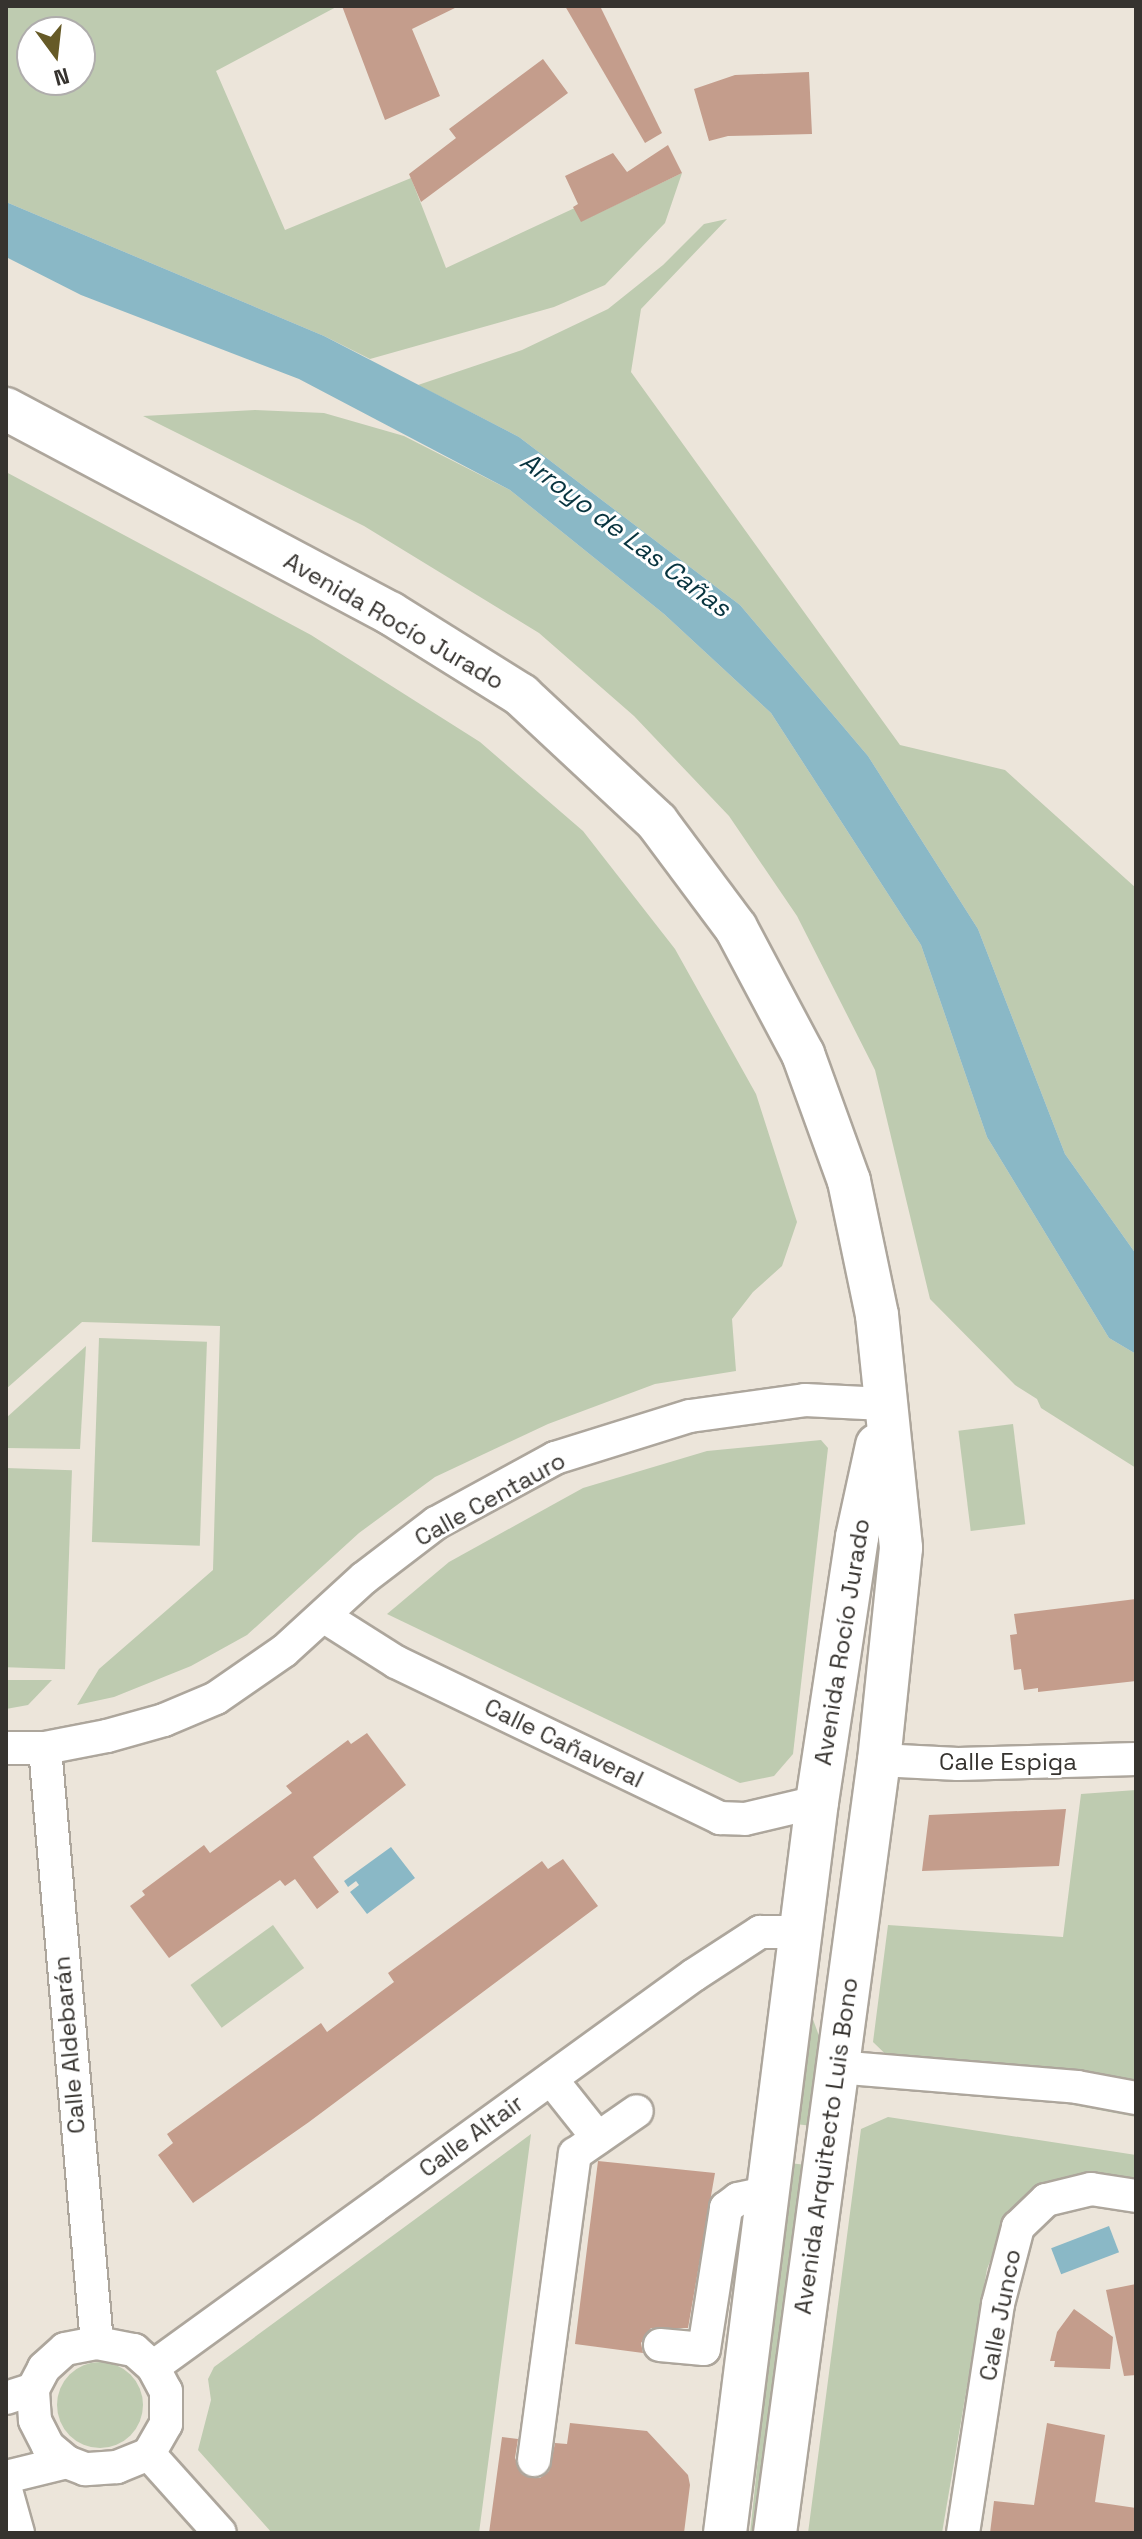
<!DOCTYPE html>
<html>
<head>
<meta charset="utf-8">
<style>
  body { margin:0 }
  #map { position:relative; width:1142px; height:2539px; overflow:hidden; background:#ece5da; font-family:"Space Grotesk",sans-serif }
  div>[style] { position:absolute }
  .green>* { inset:0; background:#becbb0; transform-origin:0 0 }
  .round { border-radius:50% }
  .water>* { inset:0; background:#8ab8c6; transform-origin:0 0 }
  .building>* { inset:0; background:#c49d8c }
  .roads { filter:drop-shadow(2px 0 #ada69c) drop-shadow(-2px 0 #ada69c) drop-shadow(0 2px #ada69c) drop-shadow(0 -2px #ada69c) }
  .minor>* { height:32px; margin:-16px; padding:0 16px; transform-origin:16px; border-radius:16px; background:#fff }
  .major>* { height:42px; margin:-21px; padding:0 21px; transform-origin:21px; border-radius:21px; background:#fff }
  span { translate:-50% -50%; white-space:nowrap; text-align:center; line-height:1.15; -webkit-text-stroke:6px #fff; paint-order:stroke }
  .street-label { font-size:24px; color:#36332f }
  .water-label { font-size:26px; color:#08343f; font-style:italic }
  .frame { position:absolute; inset:0; border:8px solid #36332f; pointer-events:none }
  .north { position:absolute; left:16px; top:16px; width:80px; height:80px; box-sizing:border-box; background:#fff; border:2px solid #afadac; border-radius:50%; rotate:165deg; font-size:22px; font-weight:700; line-height:32px; text-align:center; color:#36332f }
  .north::after { content:''; display:block; margin:auto; width:28px; height:36px; background:#665a27; clip-path:polygon(50% 0,100% 100%,50% 72%,0 100%) }
</style>
</head>
<body>
<div id="map">
  <div class="green">
    <div style="clip-path:polygon(evenodd,6px 6px,338px 6px,216px 71px,285px 230px,411px 178px,446px 268px,579px 206px,586px 219px,682px 173px,665px 223px,605px 285px,554px 307px,370px 359px,324px 336px,6px 202px,6px 6px,32px 32px,80px 32px,80px 80px,32px 80px,32px 32px)"></div>
    <div style="clip-path:polygon(727px 219px,641px 309px,631px 372px,900px 745px,1005px 770px,1136px 888px,1136px 1254px,1065px 1154px,978px 929px,868px 756px,740px 605px,519px 437px,418px 385px,522px 350px,608px 309px,663px 265px,704px 224px)"></div>
    <div style="clip-path:polygon(255px 410px,324px 413px,404px 436px,510px 490px,664px 614px,771px 713px,921px 945px,987px 1137px,1109px 1338px,1136px 1354px,1136px 1468px,1041px 1408px,1037px 1399px,1015px 1385px,930px 1299px,875px 1070px,797px 916px,729px 816px,634px 716px,539px 633px,364px 526px,143px 416px)"></div>
    <div style="clip-path:polygon(6px 472px,311px 635px,480px 742px,583px 831px,675px 949px,756px 1094px,797px 1222px,782px 1266px,753px 1292px,732px 1319px,736px 1371px,655px 1384px,548px 1424px,435px 1477px,359px 1533px,247px 1635px,191px 1666px,114px 1697px,77px 1705px,99px 1669px,213px 1570px,220px 1326px,82px 1322px,6px 1389px)"></div>
    <div style="left:99px;top:1338px;width:108px;height:204px;rotate:2deg"></div>
    <div style="clip-path:polygon(86px 1346px,80px 1449px,6px 1448px,6px 1418px)"></div>
    <div style="left:1013px;top:1424px;width:101px;height:55px;rotate:83deg"></div>
    <div style="clip-path:polygon(821px 1440px,828px 1448px,793px 1754px,774px 1776px,740px 1783px,387px 1614px,449px 1562px,583px 1488px,707px 1451px)"></div>
    <div style="left:6px;top:1468px;width:66px;height:199px;rotate:2deg"></div>
    <div style="clip-path:polygon(6px 1680px,52px 1680px,28px 1705px,6px 1709px)"></div>
    <div style="clip-path:polygon(1136px 1790px,1136px 2117px,905px 2073px,873px 2042px,888px 1925px,1063px 1937px,1081px 1794px)"></div>
    <div style="left:273px;top:1925px;width:53px;height:102px;rotate:54deg"></div>
    <div style="clip-path:polygon(810px 2011px,823px 2047px,813px 2126px,795px 2124px)"></div>
    <div style="clip-path:polygon(888px 2117px,1136px 2155px,1136px 2181px,1099px 2175px,1064px 2178px,1030px 2193px,1007px 2220px,987px 2269px,942px 2533px,808px 2533px,861px 2129px)"></div>
    <div style="clip-path:polygon(531px 2134px,479px 2533px,272px 2533px,198px 2450px,211px 2400px,208px 2379px,214px 2367px)"></div>
    <div style="left:789px;top:2163px;width:18px;height:373px;rotate:6deg"></div>
    <div class="round" style="left:57px;top:2362px;width:86px;height:86px"></div>
  </div>
  <div class="water">
    <div style="clip-path:polygon(6px 202px,324px 336px,519px 437px,740px 605px,868px 756px,978px 929px,1065px 1154px,1136px 1254px,1136px 1354px,1109px 1338px,987px 1137px,921px 945px,771px 713px,664px 614px,510px 490px,299px 379px,81px 295px,6px 257px)"></div>
    <div style="clip-path:polygon(391px 1847px,415px 1878px,367px 1914px,350px 1892px,359px 1885px,356px 1881px,348px 1887px,344px 1881px)"></div>
    <div style="left:1109px;top:2226px;width:28px;height:62px;rotate:69deg"></div>
  </div>
  <div class="building">
    <div style="clip-path:polygon(342px 6px,459px 6px,412px 29px,440px 96px,385px 120px)"></div>
    <div style="clip-path:polygon(565px 6px,600px 6px,662px 133px,645px 143px)"></div>
    <div style="clip-path:polygon(543px 59px,568px 93px,421px 202px,409px 174px,456px 138px,449px 129px)"></div>
    <div style="clip-path:polygon(809px 72px,812px 134px,728px 136px,709px 141px,694px 89px,735px 75px)"></div>
    <div style="clip-path:polygon(668px 145px,682px 173px,581px 222px,573px 207px,578px 204px,565px 176px,613px 153px,627px 172px)"></div>
    <div style="clip-path:polygon(1136px 1599px,1136px 1681px,1038px 1692px,1038px 1688px,1024px 1690px,1021px 1669px,1014px 1670px,1010px 1635px,1017px 1634px,1014px 1614px)"></div>
    <div style="clip-path:polygon(367px 1733px,406px 1785px,313px 1857px,339px 1892px,317px 1909px,295px 1879px,285px 1886px,280px 1880px,169px 1958px,130px 1906px,145px 1895px,142px 1891px,204px 1845px,210px 1853px,292px 1793px,286px 1786px,348px 1740px,351px 1744px)"></div>
    <div style="clip-path:polygon(1066px 1809px,1059px 1866px,922px 1871px,929px 1815px)"></div>
    <div style="clip-path:polygon(563px 1859px,598px 1906px,309px 2122px,193px 2203px,158px 2155px,173px 2143px,167px 2134px,321px 2023px,327px 2032px,394px 1982px,388px 1973px,542px 1861px,548px 1869px)"></div>
    <div style="clip-path:polygon(598px 2161px,715px 2173px,688px 2328px,651px 2328px,641px 2343px,643px 2353px,575px 2344px)"></div>
    <div style="clip-path:polygon(1136px 2284px,1136px 2375px,1124px 2376px,1106px 2290px)"></div>
    <div style="clip-path:polygon(1074px 2309px,1113px 2337px,1110px 2369px,1054px 2367px,1055px 2361px,1050px 2361px,1057px 2332px)"></div>
    <div style="clip-path:polygon(570px 2423px,647px 2431px,688px 2475px,690px 2485px,684px 2533px,489px 2533px,502px 2437px,518px 2439px,515px 2458px,522px 2474px,540px 2478px,549px 2471px,555px 2443px,567px 2444px)"></div>
    <div style="clip-path:polygon(1047px 2423px,1105px 2435px,1095px 2502px,1136px 2508px,1136px 2533px,990px 2533px,994px 2501px,1034px 2505px)"></div>
  </div>
  <div class="roads">
    <div class="minor">
      <div style="left:325px;top:1617px;width:84px;rotate:32.4deg"></div>
      <div style="left:396px;top:1662px;width:360px;rotate:25.7deg"></div>
      <div style="left:720px;top:1818px;width:25px;rotate:2deg"></div>
      <div style="left:745px;top:1819px;width:74px;rotate:-13.3deg"></div>
      <div style="left:6px;top:1748px;width:39px"></div>
      <div style="left:45px;top:1748px;width:63px;rotate:-11deg"></div>
      <div style="left:107px;top:1736px;width:59px;rotate:-15.7deg"></div>
      <div style="left:164px;top:1720px;width:56px;rotate:-22.9deg"></div>
      <div style="left:216px;top:1698px;width:83px;rotate:-34.7deg"></div>
      <div style="left:284px;top:1651px;width:108px;rotate:-42.4deg"></div>
      <div style="left:364px;top:1578px;width:91px;rotate:-37.4deg"></div>
      <div style="left:436px;top:1523px;width:136px;rotate:-28.6deg"></div>
      <div style="left:555px;top:1458px;width:141px;rotate:-17.3deg"></div>
      <div style="left:690px;top:1416px;width:116px;rotate:-7.9deg"></div>
      <div style="left:805px;top:1400px;width:79px;rotate:2.9deg"></div>
      <div style="left:45px;top:1748px;width:597px;rotate:85.01deg"></div>
      <div style="left:879px;top:1760px;width:79px;rotate:2.9deg"></div>
      <div style="left:958px;top:1764px;width:178px;rotate:-1.6deg"></div>
      <div style="left:836px;top:2067px;width:242px;rotate:4.7deg"></div>
      <div style="left:1077px;top:2087px;width:60px;rotate:10.6deg"></div>
      <div style="left:551px;top:2079px;width:75px;rotate:51.5deg"></div>
      <div style="left:97px;top:2343px;width:38px;rotate:11deg"></div>
      <div style="left:134px;top:2350px;width:25px;rotate:42deg"></div>
      <div style="left:153px;top:2367px;width:27px;rotate:62deg"></div>
      <div style="left:166px;top:2391px;width:33px;rotate:90deg"></div>
      <div style="left:166px;top:2424px;width:34px;rotate:120deg"></div>
      <div style="left:149px;top:2454px;width:35px;rotate:158deg"></div>
      <div style="left:117px;top:2467px;width:32px;rotate:176deg"></div>
      <div style="left:85px;top:2469px;width:19px;rotate:-159deg"></div>
      <div style="left:67px;top:2462px;width:25px;rotate:-140deg"></div>
      <div style="left:48px;top:2446px;width:29px;rotate:-117deg"></div>
      <div style="left:35px;top:2420px;width:31px;rotate:-94deg"></div>
      <div style="left:33px;top:2389px;width:24px;rotate:-62deg"></div>
      <div style="left:44px;top:2368px;width:28px;rotate:-42deg"></div>
      <div style="left:65px;top:2349px;width:33px;rotate:-11deg"></div>
      <div style="left:660px;top:2345px;width:44px;rotate:5.2deg"></div>
      <div style="left:704px;top:2349px;width:143px;rotate:-81.1deg"></div>
      <div style="left:726px;top:2208px;width:15px;rotate:-37deg"></div>
      <div style="left:738px;top:2199px;width:30px;rotate:-12deg"></div>
      <div style="left:153px;top:2367px;width:668px;rotate:-35.93deg"></div>
      <div style="left:694px;top:1975px;width:79px;rotate:-33.1deg"></div>
      <div style="left:760px;top:1932px;width:39px"></div>
      <div style="left:6px;top:2398px;width:28px;rotate:-18deg"></div>
      <div style="left:149px;top:2454px;width:106px;rotate:48.1deg"></div>
      <div style="left:534px;top:2460px;width:309px;rotate:-82.4deg"></div>
      <div style="left:575px;top:2154px;width:75px;rotate:-34.7deg"></div>
      <div style="left:6px;top:2477px;width:63px;rotate:-13.8deg"></div>
      <div style="left:6px;top:2490px;width:45px;rotate:74.4deg"></div>
      <div style="left:963px;top:2533px;width:232px;rotate:-81.3deg"></div>
      <div style="left:998px;top:2304px;width:80px;rotate:-75.4deg"></div>
      <div style="left:1018px;top:2227px;width:39px;rotate:-44deg"></div>
      <div style="left:1046px;top:2200px;width:46px;rotate:-13.7deg"></div>
      <div style="left:1091px;top:2189px;width:46px;rotate:8.8deg"></div>
    </div>
    <div class="major">
      <div style="left:6px;top:409px;width:435px;rotate:28deg"></div>
      <div style="left:390px;top:613px;width:155px;rotate:32deg"></div>
      <div style="left:521px;top:695px;width:186px;rotate:43deg"></div>
      <div style="left:657px;top:822px;width:132px;rotate:53.3deg"></div>
      <div style="left:736px;top:928px;width:143px;rotate:62deg"></div>
      <div style="left:803px;top:1054px;width:135px;rotate:70.1deg"></div>
      <div style="left:849px;top:1181px;width:137px;rotate:78.2deg"></div>
      <div style="left:877px;top:1315px;width:234px;rotate:84.1deg"></div>
      <div style="left:901px;top:1548px;width:213px;rotate:95.9deg"></div>
      <div style="left:879px;top:1760px;width:780px;rotate:97.66deg"></div>
      <div style="left:725px;top:2533px;width:737px;rotate:-82.83deg"></div>
      <div style="left:817px;top:1802px;width:268px;rotate:-81.4deg"></div>
      <div style="left:857px;top:1537px;width:94px;rotate:-77.7deg"></div>
    </div>
  </div>
  <div class="street-label">
    <span style="left:394px;top:621px;rotate:30deg">Avenida Rocío Jurado</span>
    <span style="left:490px;top:1499px;rotate:-29deg">Calle Centauro</span>
    <span style="left:842px;top:1642px;rotate:-81deg">Avenida Rocío Jurado</span>
    <span style="left:564px;top:1743px;rotate:26deg">Calle Cañaveral</span>
    <span style="left:1008px;top:1762px">Calle Espiga</span>
    <span style="left:69px;top:2045px;rotate:-95deg">Calle Aldebarán</span>
    <span style="left:471px;top:2136px;rotate:-36deg">Calle Altair</span>
    <span style="left:826px;top:2146px;rotate:-82deg">Avenida Arquitecto Luis Bono</span>
    <span style="left:1000px;top:2315px;rotate:-79deg">Calle Junco</span>
  </div>
  <div class="water-label">
    <span style="left:625px;top:535px;rotate:37deg">Arroyo de Las Cañas</span>
  </div>
  <div class="frame"></div>
  <div class="north">N</div>
</div>
</body>
</html>
